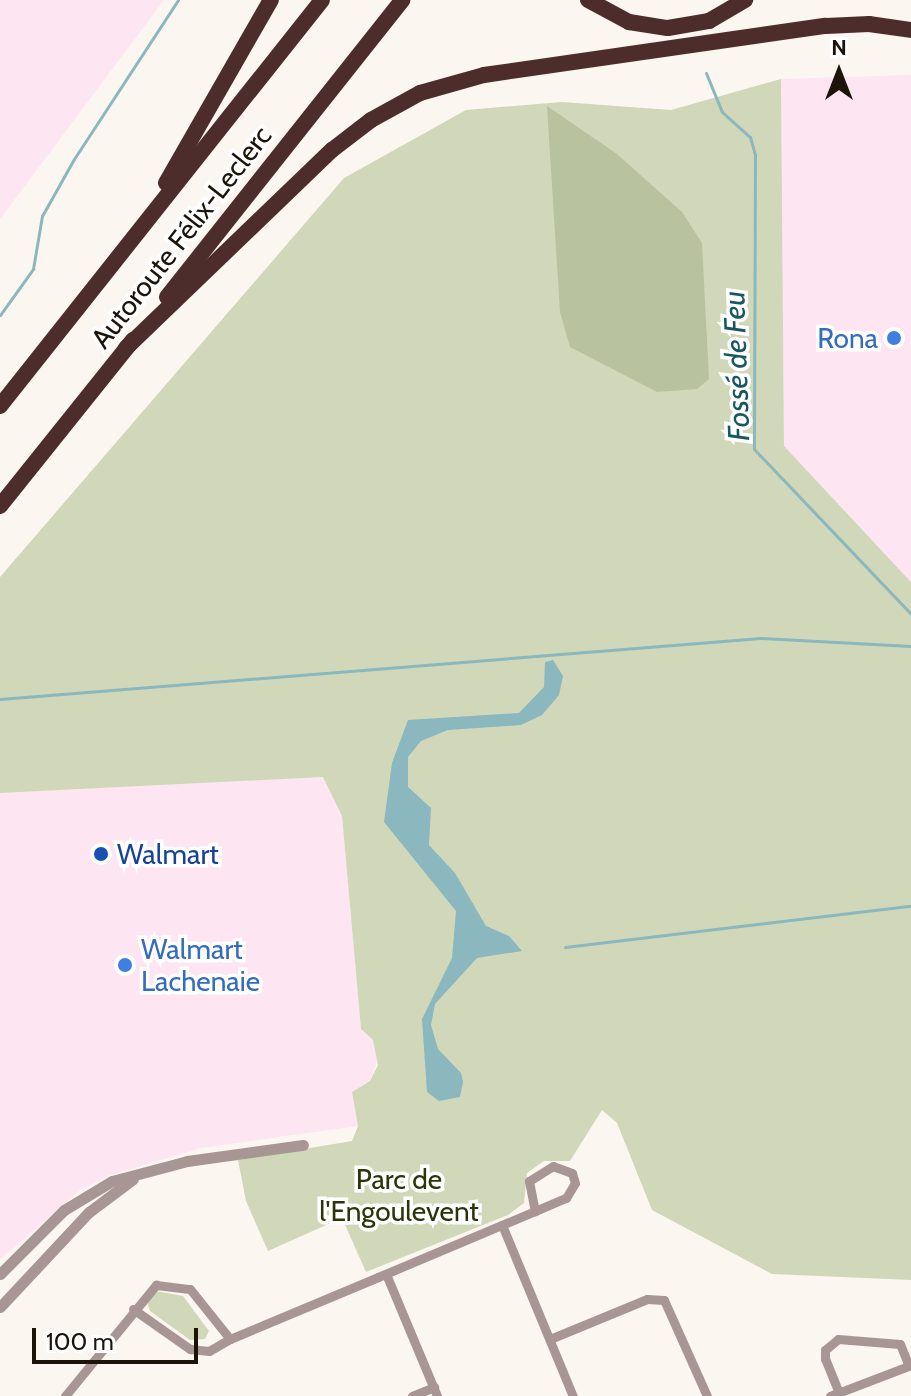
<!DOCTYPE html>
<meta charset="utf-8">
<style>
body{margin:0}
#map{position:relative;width:911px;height:1396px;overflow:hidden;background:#fcf6f0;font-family:Cabin,sans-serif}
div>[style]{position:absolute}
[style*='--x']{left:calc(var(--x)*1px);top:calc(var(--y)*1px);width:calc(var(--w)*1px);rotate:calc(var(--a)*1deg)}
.commercial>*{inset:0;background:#fde5f1}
.green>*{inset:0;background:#d0d8b9}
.forest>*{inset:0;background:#b9c29f}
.water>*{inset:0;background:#8bb7bf}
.stream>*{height:3px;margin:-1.5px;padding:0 1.5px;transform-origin:1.5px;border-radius:1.5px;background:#8bb7bf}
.minor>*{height:9px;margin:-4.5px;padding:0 4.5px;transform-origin:4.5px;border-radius:4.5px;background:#a89695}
.tertiary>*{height:11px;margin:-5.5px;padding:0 5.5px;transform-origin:5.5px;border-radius:5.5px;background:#a89695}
.motorway>*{height:16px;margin:-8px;padding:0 8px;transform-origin:8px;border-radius:8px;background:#4d2d2c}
.dots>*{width:22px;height:22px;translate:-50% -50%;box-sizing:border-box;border:4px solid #fff;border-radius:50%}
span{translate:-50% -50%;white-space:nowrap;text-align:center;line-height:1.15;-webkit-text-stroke:7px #fff;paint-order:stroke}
.street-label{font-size:28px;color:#1c1309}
.shop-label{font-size:28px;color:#366cbe}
.right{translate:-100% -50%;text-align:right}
.left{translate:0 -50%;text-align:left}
.transit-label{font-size:28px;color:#164399}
.park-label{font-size:28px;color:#2c3409}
.water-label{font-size:30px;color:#195760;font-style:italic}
.north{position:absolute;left:799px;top:32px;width:80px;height:80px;-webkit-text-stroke:6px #fff;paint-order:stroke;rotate:0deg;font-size:22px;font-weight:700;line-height:32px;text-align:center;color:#1c1309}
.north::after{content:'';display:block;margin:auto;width:28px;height:36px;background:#1c1309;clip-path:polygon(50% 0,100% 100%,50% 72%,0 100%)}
.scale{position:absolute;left:32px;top:1328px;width:166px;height:36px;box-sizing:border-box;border:4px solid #1c1309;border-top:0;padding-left:10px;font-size:24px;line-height:28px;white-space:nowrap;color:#1c1309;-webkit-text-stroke:6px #fff;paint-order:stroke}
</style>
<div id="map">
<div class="commercial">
<i style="clip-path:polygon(0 0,164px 0,0 219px)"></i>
<i style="clip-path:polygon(911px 75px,911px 582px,784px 446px,781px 79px)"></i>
<i style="clip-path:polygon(324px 777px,342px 816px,361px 1029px,373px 1040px,379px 1057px,370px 1081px,352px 1092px,358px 1126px,201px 1148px,108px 1176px,79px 1191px,0 1260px,0 793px)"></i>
</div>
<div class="green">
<i style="clip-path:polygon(781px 79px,784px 446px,911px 582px,911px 1280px,772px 1274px,652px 1210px,617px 1123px,602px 1110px,570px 1161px,544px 1161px,527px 1173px,524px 1203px,508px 1215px,366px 1272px,342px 1218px,268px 1251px,246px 1201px,238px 1160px,352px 1141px,358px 1126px,352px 1092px,370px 1081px,378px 1065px,373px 1040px,361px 1029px,342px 816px,323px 777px,0 793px,0 577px,344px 178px,466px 110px,562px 102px,671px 110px)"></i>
<i style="clip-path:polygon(156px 1291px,183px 1296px,209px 1331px,205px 1339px,190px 1340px,150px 1311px,146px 1299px)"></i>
</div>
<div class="forest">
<i style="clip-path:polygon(547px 106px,617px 154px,682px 212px,702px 243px,709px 379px,697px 389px,657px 392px,570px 347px,560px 312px)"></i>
</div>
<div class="water">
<i style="clip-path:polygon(553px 660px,563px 676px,559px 695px,542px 715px,521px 725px,448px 730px,421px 741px,408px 757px,408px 787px,431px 808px,429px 845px,455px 873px,486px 926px,509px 936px,522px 951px,477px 958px,435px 1004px,431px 1025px,438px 1049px,461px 1073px,463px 1082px,460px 1097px,439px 1101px,427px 1092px,422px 1019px,452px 958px,456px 911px,384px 822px,392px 763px,408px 720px,519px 713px,544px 687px,545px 662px)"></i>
</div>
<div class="stream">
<i style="--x:706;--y:73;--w:42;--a:67.7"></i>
<i style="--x:722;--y:112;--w:38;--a:42"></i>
<i style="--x:750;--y:137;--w:18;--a:74"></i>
<i style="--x:755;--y:154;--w:295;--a:90.2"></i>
<i style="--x:754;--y:449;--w:228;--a:46.4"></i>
<i style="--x:0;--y:315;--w:57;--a:-54.3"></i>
<i style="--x:33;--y:269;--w:54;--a:-80.4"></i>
<i style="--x:42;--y:216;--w:65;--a:-60.7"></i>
<i style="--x:74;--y:159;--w:190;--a:-56.8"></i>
<i style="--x:0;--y:699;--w:763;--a:-4.58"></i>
<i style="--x:761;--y:638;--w:150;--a:3.1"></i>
<i style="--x:565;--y:947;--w:348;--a:-6.8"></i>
</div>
<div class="minor">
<i style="--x:502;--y:1225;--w:185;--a:67.5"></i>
<i style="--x:386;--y:1274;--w:132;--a:67.3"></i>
<i style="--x:133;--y:1309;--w:70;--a:35.1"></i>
<i style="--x:190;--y:1349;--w:19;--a:6"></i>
<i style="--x:209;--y:1351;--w:24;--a:-30"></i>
<i style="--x:230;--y:1339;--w:160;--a:-22.7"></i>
<i style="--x:378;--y:1277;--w:170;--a:-22.8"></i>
<i style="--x:535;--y:1211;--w:34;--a:-23"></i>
<i style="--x:566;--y:1198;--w:17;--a:-59"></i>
<i style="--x:575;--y:1183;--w:10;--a:-107"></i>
<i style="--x:572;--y:1173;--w:20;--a:-160"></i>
<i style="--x:553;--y:1166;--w:28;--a:148"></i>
<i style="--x:529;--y:1181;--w:31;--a:79"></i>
<i style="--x:550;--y:1339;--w:105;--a:-22.4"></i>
<i style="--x:647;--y:1299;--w:17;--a:3"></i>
<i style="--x:664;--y:1300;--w:105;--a:65.9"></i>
<i style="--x:839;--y:1393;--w:37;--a:-112"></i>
<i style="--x:825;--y:1359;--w:9;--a:-90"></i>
<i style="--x:825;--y:1350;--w:17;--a:-40"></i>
<i style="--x:838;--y:1339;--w:62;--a:4.6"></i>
<i style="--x:900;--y:1344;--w:22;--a:68"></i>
<i style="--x:65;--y:1396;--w:144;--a:-50.7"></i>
<i style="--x:156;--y:1285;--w:34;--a:7"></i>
<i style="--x:190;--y:1289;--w:64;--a:51.3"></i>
<i style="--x:412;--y:1396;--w:24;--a:-22"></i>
<i style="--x:830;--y:1396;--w:87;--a:-20.9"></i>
</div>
<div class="tertiary">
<i style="--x:0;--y:1274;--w:91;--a:-45"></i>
<i style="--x:64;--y:1210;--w:56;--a:-31.1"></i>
<i style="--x:112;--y:1181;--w:78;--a:-14.9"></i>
<i style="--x:187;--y:1161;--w:117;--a:-7.9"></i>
<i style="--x:0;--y:1307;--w:130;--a:-46.9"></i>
<i style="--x:89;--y:1212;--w:55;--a:-36.9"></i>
</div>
<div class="motorway">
<i style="--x:588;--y:0;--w:47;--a:28.2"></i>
<i style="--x:629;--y:22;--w:39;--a:9"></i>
<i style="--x:668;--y:28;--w:42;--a:-9.7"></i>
<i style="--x:709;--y:21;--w:42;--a:-30.3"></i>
<i style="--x:166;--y:183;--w:211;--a:-60.2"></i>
<i style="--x:167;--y:297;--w:379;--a:-51.6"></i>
<i style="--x:126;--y:348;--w:286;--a:-43.9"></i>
<i style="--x:332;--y:150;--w:49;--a:-37.6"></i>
<i style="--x:371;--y:120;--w:56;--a:-28.9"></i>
<i style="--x:420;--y:93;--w:66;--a:-15.7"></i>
<i style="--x:484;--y:75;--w:345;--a:-8.2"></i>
<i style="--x:826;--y:26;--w:43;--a:-2.7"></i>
<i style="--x:869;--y:24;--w:42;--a:8.1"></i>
<i style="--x:0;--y:406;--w:518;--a:-51.58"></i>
<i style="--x:0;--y:506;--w:213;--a:-51.3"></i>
</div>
<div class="dots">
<i style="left:894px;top:338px;background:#3f7fe0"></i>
<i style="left:101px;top:854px;background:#1a4fb4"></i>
<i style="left:125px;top:965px;background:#3f7fe0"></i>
</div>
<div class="street-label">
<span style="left:181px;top:237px;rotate:-52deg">Autoroute Félix-Leclerc</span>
</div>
<div class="shop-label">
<span class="right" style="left:878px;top:338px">Rona</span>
<span class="left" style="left:141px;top:965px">Walmart<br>Lachenaie</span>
</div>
<div class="transit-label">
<span class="left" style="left:117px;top:854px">Walmart</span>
</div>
<div class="park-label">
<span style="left:399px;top:1195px">Parc de<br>l'Engoulevent</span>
</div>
<div class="water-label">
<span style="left:737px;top:366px;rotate:-92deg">Fossé de Feu</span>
</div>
<div class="north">N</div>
<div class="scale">100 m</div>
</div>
